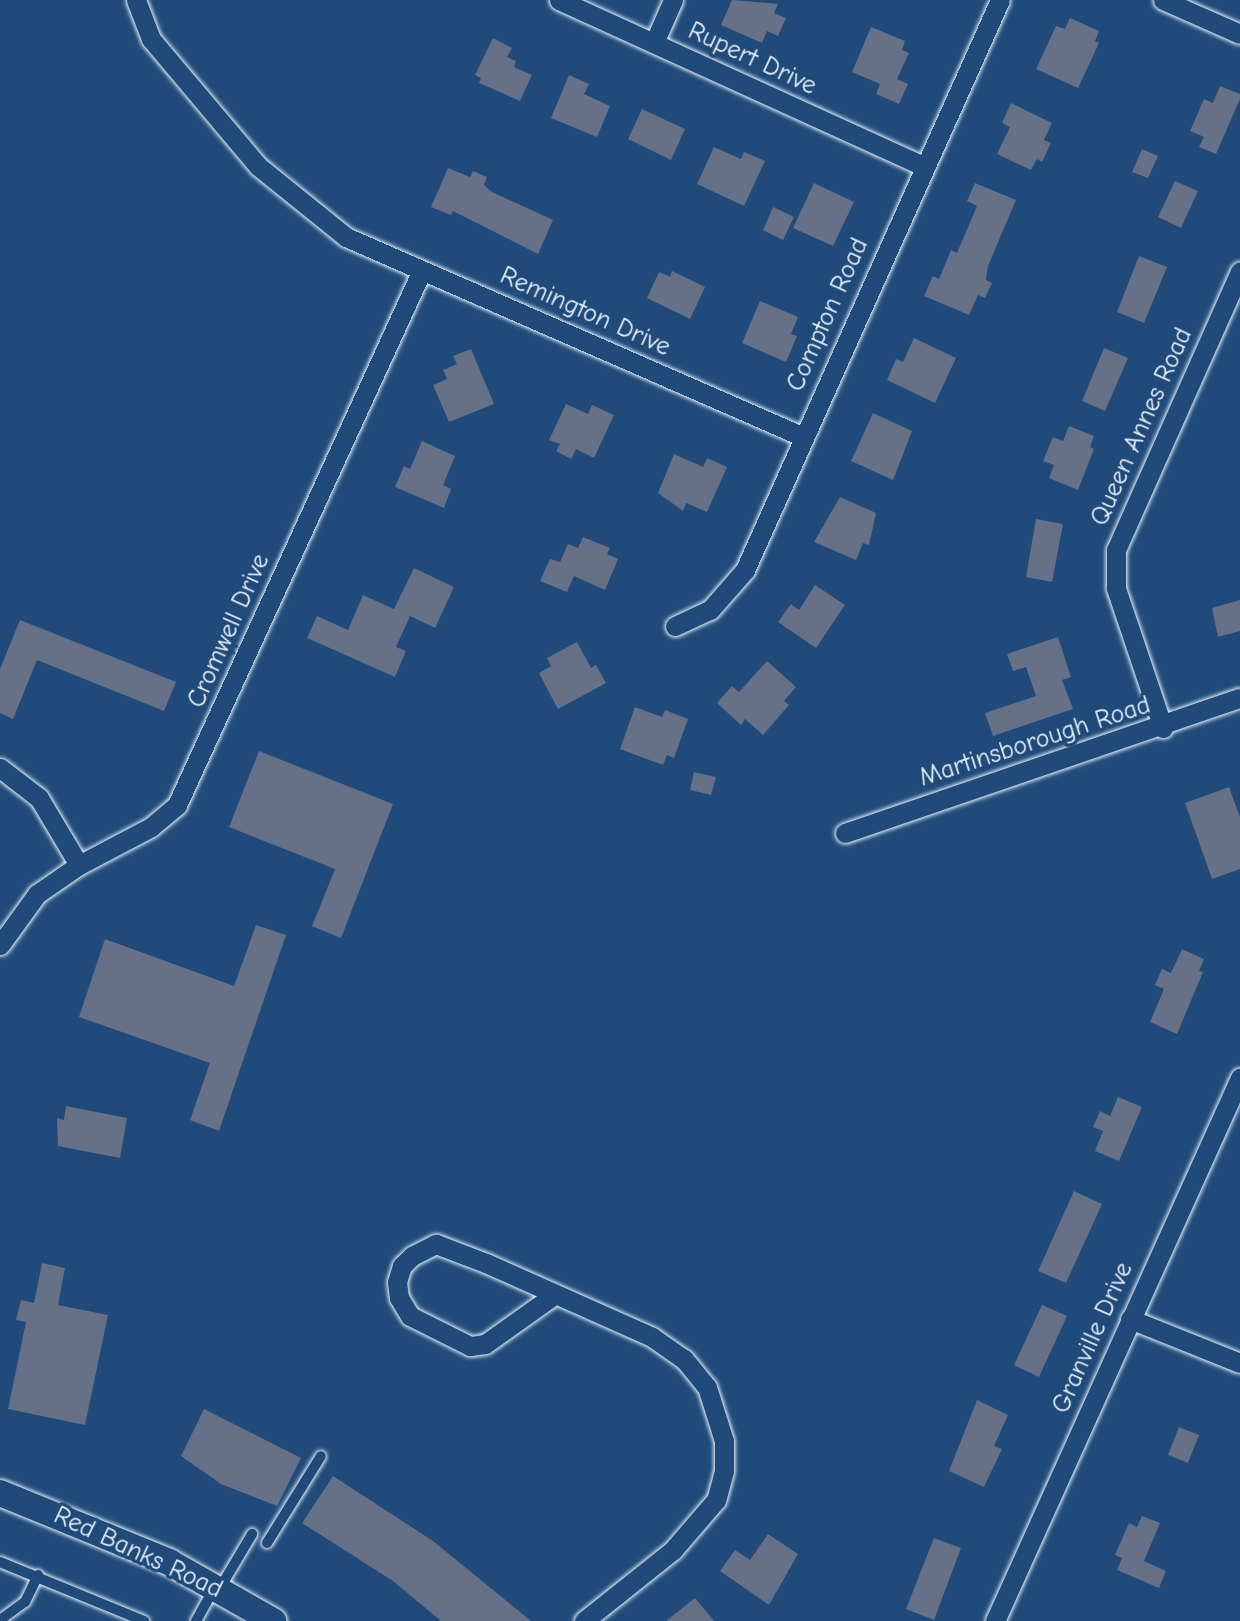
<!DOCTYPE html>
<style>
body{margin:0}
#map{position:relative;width:1240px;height:1621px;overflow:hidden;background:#1f4a7a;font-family:"Comic Neue",sans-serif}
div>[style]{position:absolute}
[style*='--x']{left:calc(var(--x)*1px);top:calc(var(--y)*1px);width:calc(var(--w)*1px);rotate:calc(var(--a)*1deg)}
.building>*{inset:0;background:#667086}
.roads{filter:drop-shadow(0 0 2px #e8f1f8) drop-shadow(0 0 2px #e8f1f8)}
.lane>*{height:10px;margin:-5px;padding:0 5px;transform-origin:5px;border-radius:5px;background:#1f4a7a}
.street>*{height:19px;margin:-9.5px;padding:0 9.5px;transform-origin:9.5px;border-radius:9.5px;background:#1f4a7a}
.secondary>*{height:26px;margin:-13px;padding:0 13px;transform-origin:13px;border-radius:13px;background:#1f4a7a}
span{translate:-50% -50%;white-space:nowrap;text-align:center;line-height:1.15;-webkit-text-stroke:7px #1f4a7a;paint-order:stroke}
.street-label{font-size:26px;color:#e8f1f8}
</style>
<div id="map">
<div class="building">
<i style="clip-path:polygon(732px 0,778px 4px,774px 13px,786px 18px,778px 36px,767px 31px,762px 43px,721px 25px)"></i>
<i style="clip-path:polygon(1070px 18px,1099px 31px,1095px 41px,1099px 43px,1078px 88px,1036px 69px,1056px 26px,1065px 29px)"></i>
<i style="clip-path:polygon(871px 27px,905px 41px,902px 50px,909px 53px,897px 79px,908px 84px,899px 104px,876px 94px,880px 84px,852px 72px)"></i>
<i style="clip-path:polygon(493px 38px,512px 48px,507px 57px,516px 61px,514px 67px,532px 75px,520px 101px,479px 83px,481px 78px,475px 75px)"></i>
<i style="clip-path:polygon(569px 75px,589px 84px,584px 94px,610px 106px,597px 137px,551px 118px)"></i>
<i style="clip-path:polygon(1220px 86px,1240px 94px,1240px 99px,1216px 154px,1199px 147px,1204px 137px,1190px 131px,1204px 99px,1213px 103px)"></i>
<i style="clip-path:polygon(1011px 103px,1052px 123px,1044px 140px,1051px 143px,1042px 162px,1037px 159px,1031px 170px,997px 154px,1010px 127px,1002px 123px)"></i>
<i style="clip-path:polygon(642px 109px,685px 129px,671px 160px,628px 139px)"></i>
<i style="clip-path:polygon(714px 147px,741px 159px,744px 152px,765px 161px,744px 206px,697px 184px)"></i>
<i style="clip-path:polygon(1142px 149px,1158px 156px,1148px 178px,1132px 172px)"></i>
<i style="clip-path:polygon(448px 168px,470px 177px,473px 171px,487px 177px,484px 185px,492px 192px,553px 220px,538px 254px,453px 211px,451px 215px,431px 207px)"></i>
<i style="clip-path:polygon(1175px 181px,1198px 191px,1181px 228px,1158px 217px)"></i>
<i style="clip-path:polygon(814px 183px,854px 202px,833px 246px,793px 228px)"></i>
<i style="clip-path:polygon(975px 183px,1016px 200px,988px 266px,986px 280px,992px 283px,985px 298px,978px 295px,969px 315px,924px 296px,933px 276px,939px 279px,951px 250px,957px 253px,977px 206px,967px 201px)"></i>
<i style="clip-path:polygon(773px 207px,794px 217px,783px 240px,763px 230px)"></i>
<i style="clip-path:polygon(1139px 256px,1167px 267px,1144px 323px,1117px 312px)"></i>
<i style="clip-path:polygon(672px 271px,705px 287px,690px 319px,647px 298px,659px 272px,670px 277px)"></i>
<i style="clip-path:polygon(760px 301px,798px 317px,791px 334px,797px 336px,786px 362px,742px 343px)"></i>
<i style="clip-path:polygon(914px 338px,956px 358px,935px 403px,887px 380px,896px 359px,903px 362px)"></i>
<i style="clip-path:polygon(1104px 348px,1128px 358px,1105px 411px,1082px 401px)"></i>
<i style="clip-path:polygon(471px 349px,494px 404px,449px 422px,433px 385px,447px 379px,443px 370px,457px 364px,453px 356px)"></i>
<i style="clip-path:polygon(566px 404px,588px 414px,592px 405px,614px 415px,594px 458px,576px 449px,571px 459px,556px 451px,560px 444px,549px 440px)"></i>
<i style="clip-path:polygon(873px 413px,912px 431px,893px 480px,851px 461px)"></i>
<i style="clip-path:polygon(1069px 426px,1094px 436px,1090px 447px,1094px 449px,1078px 490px,1049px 478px,1054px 465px,1043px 461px,1053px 437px,1063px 441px)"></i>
<i style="clip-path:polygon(422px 441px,455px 456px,443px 485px,451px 489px,444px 508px,395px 487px,404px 466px,410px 469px)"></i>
<i style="clip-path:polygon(674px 454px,703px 467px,707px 458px,727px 467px,707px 512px,686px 503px,683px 511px,658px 493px)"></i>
<i style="clip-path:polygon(840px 497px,876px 513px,869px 545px,863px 543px,856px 560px,814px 542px)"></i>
<i style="clip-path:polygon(1036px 519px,1063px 524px,1052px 582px,1026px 577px)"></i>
<i style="clip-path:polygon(583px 537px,610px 548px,607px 554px,618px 559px,605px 590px,574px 576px,567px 592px,540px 581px,550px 559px,560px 562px,568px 544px,578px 548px)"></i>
<i style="clip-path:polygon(414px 568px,454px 587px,435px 628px,410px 616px,396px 647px,406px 651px,395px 677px,307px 638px,317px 616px,348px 630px,363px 595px,394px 609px)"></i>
<i style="clip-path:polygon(815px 585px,845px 605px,816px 648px,778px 622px,791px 604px,799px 610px)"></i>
<i style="clip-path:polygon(1240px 600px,1240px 631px,1218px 637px,1212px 608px)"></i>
<i style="clip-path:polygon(20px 620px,176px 682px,164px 711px,37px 660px,13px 719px,0 713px,0 669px)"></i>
<i style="clip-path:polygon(1058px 637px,1071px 677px,1062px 680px,1073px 709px,993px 736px,985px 713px,1036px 696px,1026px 667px,1013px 671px,1007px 654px)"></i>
<i style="clip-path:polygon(577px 642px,591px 668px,596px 665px,606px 683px,558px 709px,539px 673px,551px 666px,547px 658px)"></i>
<i style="clip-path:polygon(767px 661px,796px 687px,784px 701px,789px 705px,763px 735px,745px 719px,741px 725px,717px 703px,732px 686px,739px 692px)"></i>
<i style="clip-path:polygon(635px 707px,662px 717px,665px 710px,688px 719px,674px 758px,667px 755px,663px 765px,620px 749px)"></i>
<i style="clip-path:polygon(259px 751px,393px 804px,341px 938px,312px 926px,335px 869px,229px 827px)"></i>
<i style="clip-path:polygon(694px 772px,716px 777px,711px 795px,690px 790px)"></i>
<i style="clip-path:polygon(1229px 787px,1240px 817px,1240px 869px,1212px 879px,1185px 803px)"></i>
<i style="clip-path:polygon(256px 925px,286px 935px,219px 1131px,190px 1120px,210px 1063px,79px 1017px,105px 939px,234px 986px)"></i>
<i style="clip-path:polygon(1182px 949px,1204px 959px,1199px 971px,1203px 972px,1177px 1034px,1150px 1022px,1164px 989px,1155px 985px,1162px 969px,1171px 973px)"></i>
<i style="clip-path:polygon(1118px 1097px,1142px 1107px,1119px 1161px,1095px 1151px,1103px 1131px,1093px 1127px,1100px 1111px,1110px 1116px)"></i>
<i style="clip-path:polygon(66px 1106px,127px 1118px,120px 1158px,58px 1146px,57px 1118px,64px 1120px)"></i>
<i style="clip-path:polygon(1074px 1191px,1102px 1204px,1066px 1283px,1038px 1271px)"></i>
<i style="clip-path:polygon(42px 1263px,65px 1268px,58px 1305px,108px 1315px,85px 1425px,8px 1409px,26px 1322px,16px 1320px,21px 1300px,34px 1303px)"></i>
<i style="clip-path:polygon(1042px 1305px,1067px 1316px,1039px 1377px,1014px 1365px)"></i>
<i style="clip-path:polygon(977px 1400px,1008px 1415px,994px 1446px,1002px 1449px,984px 1487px,949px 1471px)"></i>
<i style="clip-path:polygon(204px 1409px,301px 1458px,277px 1506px,221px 1484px,181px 1456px)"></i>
<i style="clip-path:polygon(1179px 1427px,1199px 1435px,1188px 1463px,1168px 1455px)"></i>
<i style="clip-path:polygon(333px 1476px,433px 1541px,531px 1621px,441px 1621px,393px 1581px,302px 1523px)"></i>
<i style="clip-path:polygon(1142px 1516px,1160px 1523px,1144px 1561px,1166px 1571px,1159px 1588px,1117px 1570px,1122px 1558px,1115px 1555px,1129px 1523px,1137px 1527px)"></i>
<i style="clip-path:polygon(768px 1534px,798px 1554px,769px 1605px,720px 1571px,735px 1550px,750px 1560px)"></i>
<i style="clip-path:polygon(934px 1538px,961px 1548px,934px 1620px,906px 1609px)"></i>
<i style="clip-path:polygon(695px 1598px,714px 1621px,666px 1621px)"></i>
</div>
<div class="roads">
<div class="lane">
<i style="--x:267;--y:1543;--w:102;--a:-58.2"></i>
<i style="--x:0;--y:1562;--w:156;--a:22.3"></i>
<i style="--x:220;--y:1588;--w:63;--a:-59.3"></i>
<i style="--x:0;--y:1620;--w:31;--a:-36"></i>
<i style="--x:25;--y:1602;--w:30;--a:-64"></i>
<i style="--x:196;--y:1621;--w:38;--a:-61"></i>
</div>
<div class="street">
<i style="--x:136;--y:0;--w:42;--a:69"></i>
<i style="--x:151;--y:39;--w:166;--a:49.9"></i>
<i style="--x:258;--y:166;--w:113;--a:38.9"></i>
<i style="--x:346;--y:237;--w:499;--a:23.6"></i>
<i style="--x:559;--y:0;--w:400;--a:24.5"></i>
<i style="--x:1163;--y:0;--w:84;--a:23.8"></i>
<i style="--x:654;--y:43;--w:47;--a:-66.2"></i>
<i style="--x:675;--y:626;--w:38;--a:-25"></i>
<i style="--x:710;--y:610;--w:53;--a:-48.8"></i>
<i style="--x:745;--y:570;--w:624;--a:-65.9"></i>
<i style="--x:1163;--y:728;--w:148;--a:-108.6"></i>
<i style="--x:1116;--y:588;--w:38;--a:-90"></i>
<i style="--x:1116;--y:550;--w:305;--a:-66"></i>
<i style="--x:0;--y:768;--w:49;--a:37.6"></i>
<i style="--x:39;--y:798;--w:78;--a:59.2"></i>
<i style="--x:845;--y:833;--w:417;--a:-18.9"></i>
<i style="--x:0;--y:945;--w:63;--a:-54"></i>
<i style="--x:37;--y:894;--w:51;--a:-34.6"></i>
<i style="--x:79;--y:865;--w:81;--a:-27.8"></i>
<i style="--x:151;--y:827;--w:34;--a:-40"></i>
<i style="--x:177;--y:805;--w:588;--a:-65.39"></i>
<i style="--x:554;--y:1295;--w:85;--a:144.6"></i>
<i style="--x:485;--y:1344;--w:15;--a:172"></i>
<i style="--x:470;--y:1346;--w:67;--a:-153.4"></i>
<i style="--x:410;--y:1316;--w:21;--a:-121"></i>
<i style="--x:399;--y:1298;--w:16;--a:-97"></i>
<i style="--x:397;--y:1282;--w:17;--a:-73"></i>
<i style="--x:402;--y:1266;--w:14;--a:-45"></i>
<i style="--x:412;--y:1256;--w:27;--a:-27"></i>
<i style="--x:436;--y:1244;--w:53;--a:20.8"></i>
<i style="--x:486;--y:1263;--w:182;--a:24"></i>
<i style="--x:652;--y:1337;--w:39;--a:35"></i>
<i style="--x:684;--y:1359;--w:36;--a:51"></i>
<i style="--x:707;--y:1387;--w:57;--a:72.5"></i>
<i style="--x:724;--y:1441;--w:30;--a:90"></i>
<i style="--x:724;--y:1471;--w:30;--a:105"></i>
<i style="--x:716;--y:1500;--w:66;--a:130.7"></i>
<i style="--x:673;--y:1550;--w:114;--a:141.4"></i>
<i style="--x:1130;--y:1319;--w:118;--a:21.8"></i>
<i style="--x:995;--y:1621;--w:596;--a:-65.72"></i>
</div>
<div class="secondary">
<i style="--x:0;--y:1493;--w:183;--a:22.2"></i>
<i style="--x:169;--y:1562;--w:120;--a:29.6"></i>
</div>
</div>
<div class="street-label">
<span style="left:752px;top:59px;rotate:25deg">Rupert Drive</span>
<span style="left:585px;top:312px;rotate:24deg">Remington Drive</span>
<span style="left:828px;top:315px;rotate:-66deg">Compton Road</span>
<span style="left:1142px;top:427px;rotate:-66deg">Queen Annes Road</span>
<span style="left:229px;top:631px;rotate:-66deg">Cromwell Drive</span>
<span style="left:1035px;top:742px;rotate:-18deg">Martinsborough Road</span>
<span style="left:1093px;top:1338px;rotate:-66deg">Granville Drive</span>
<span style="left:138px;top:1553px;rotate:25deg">Red Banks Road</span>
</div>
</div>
